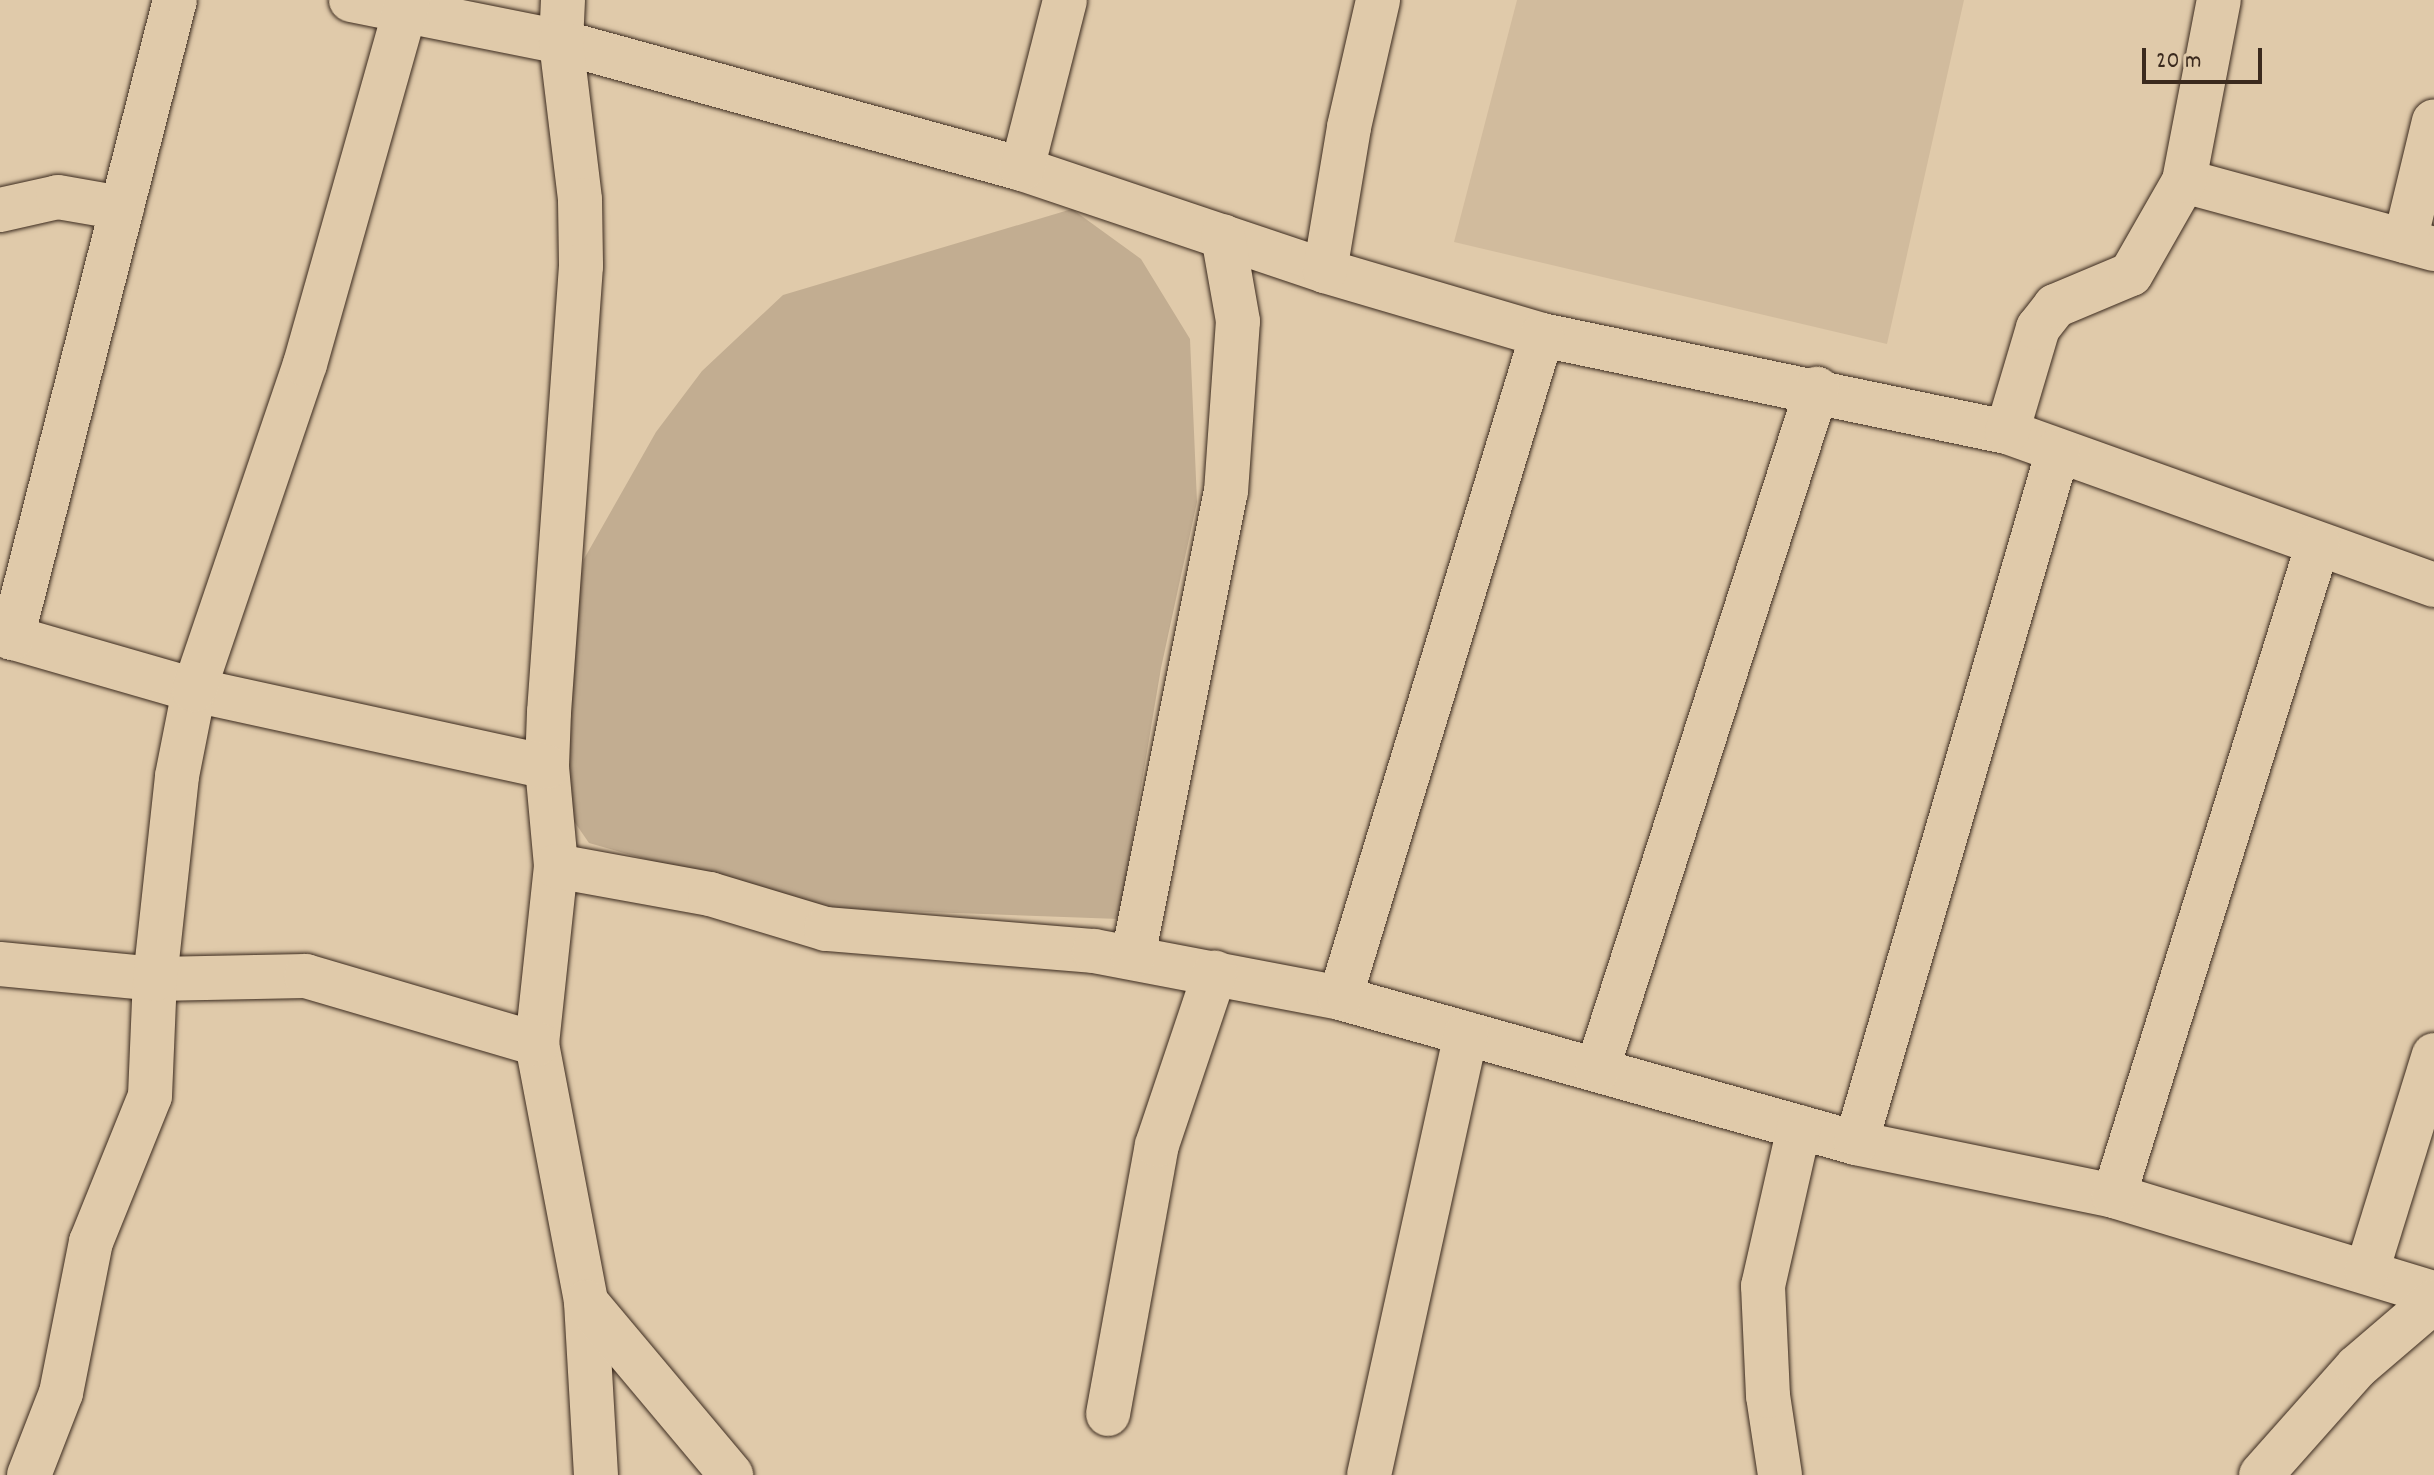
<!DOCTYPE html>
<style>
body{margin:0}
#map{position:relative;width:2434px;height:1475px;overflow:hidden;background:#e0caaa;font-family:Dekko,sans-serif}
div>[style]{position:absolute}
[style*='--x']{left:calc(var(--x)*1px);top:calc(var(--y)*1px);width:calc(var(--w)*1px);rotate:calc(var(--a)*1deg)}
.built>*{inset:0;background:#d1bb9d}
.green>*{inset:0;background:#c2ad91}
.roads{filter:drop-shadow(0 0 2px #3b2a1e) drop-shadow(0 0 2px #3b2a1e)}
.minor>*{height:44px;margin:-22px;padding:0 22px;transform-origin:22px;border-radius:22px;background:#e0caaa}
span{translate:-50% -50%;white-space:nowrap;text-align:center;line-height:1.15;-webkit-text-stroke:6px #e0caaa;paint-order:stroke}
.scale{position:absolute;left:2142px;top:48px;width:120px;height:36px;box-sizing:border-box;border:4px solid #3b2a1e;border-top:0;padding-left:10px;font-size:24px;line-height:28px;white-space:nowrap;color:#3b2a1e;-webkit-text-stroke:6px #e0caaa;paint-order:stroke}
</style>
<div id="map">
<div class="built">
<i style="clip-path:polygon(1517px 0,1964px 0,1887px 344px,1454px 242px)"></i>
</div>
<div class="green">
<i style="clip-path:polygon(1072px 209px,1141px 259px,1190px 339px,1197px 502px,1161px 668px,1119px 919px,816px 908px,589px 843px,560px 801px,567px 644px,584px 559px,656px 432px,702px 371px,783px 295px)"></i>
</div>
<div class="roads">
<div class="minor">
<i style="--x:351;--y:0;--w:214;--a:11.3"></i>
<i style="--x:561;--y:42;--w:478;--a:15.4"></i>
<i style="--x:1022;--y:169;--w:320;--a:18.6"></i>
<i style="--x:1325;--y:271;--w:226;--a:16.4"></i>
<i style="--x:1542;--y:335;--w:475;--a:11.8"></i>
<i style="--x:2007;--y:432;--w:454;--a:19.7"></i>
<i style="--x:563;--y:0;--w:42;--a:92.7"></i>
<i style="--x:561;--y:42;--w:159;--a:83.1"></i>
<i style="--x:580;--y:200;--w:66;--a:89.1"></i>
<i style="--x:581;--y:266;--w:447;--a:94.1"></i>
<i style="--x:549;--y:712;--w:55;--a:92.1"></i>
<i style="--x:547;--y:767;--w:99;--a:84.8"></i>
<i style="--x:556;--y:866;--w:179;--a:96.1"></i>
<i style="--x:537;--y:1044;--w:263;--a:79.2"></i>
<i style="--x:586;--y:1302;--w:173;--a:86.7"></i>
<i style="--x:1022;--y:169;--w:174;--a:-75.7"></i>
<i style="--x:2184;--y:181;--w:259;--a:15.2"></i>
<i style="--x:0;--y:210;--w:59;--a:-12.6"></i>
<i style="--x:58;--y:197;--w:65;--a:9.8"></i>
<i style="--x:2405;--y:241;--w:123;--a:-76.4"></i>
<i style="--x:1325;--y:271;--w:146;--a:-80.5"></i>
<i style="--x:1349;--y:127;--w:130;--a:-77.1"></i>
<i style="--x:2007;--y:432;--w:109;--a:-73.4"></i>
<i style="--x:2038;--y:328;--w:28;--a:-52"></i>
<i style="--x:2055;--y:306;--w:82;--a:-22.8"></i>
<i style="--x:2131;--y:274;--w:107;--a:-60.3"></i>
<i style="--x:2184;--y:181;--w:184;--a:-79.1"></i>
<i style="--x:0;--y:634;--w:202;--a:16.1"></i>
<i style="--x:194;--y:690;--w:361;--a:12.3"></i>
<i style="--x:12;--y:638;--w:658;--a:-75.67"></i>
<i style="--x:556;--y:866;--w:157;--a:10.3"></i>
<i style="--x:710;--y:894;--w:121;--a:16.8"></i>
<i style="--x:826;--y:929;--w:269;--a:4.7"></i>
<i style="--x:1094;--y:951;--w:250;--a:10.8"></i>
<i style="--x:1340;--y:998;--w:536;--a:15.7"></i>
<i style="--x:1856;--y:1143;--w:263;--a:11.6"></i>
<i style="--x:2114;--y:1196;--w:334;--a:16.9"></i>
<i style="--x:1133;--y:956;--w:473;--a:-78.7"></i>
<i style="--x:1226;--y:492;--w:171;--a:-86"></i>
<i style="--x:1238;--y:321;--w:86;--a:-100"></i>
<i style="--x:0;--y:964;--w:156;--a:5.5"></i>
<i style="--x:155;--y:979;--w:151;--a:-1.1"></i>
<i style="--x:306;--y:976;--w:241;--a:16.4"></i>
<i style="--x:1340;--y:998;--w:693;--a:-73.06"></i>
<i style="--x:1597;--y:1070;--w:716;--a:-72.1"></i>
<i style="--x:1856;--y:1143;--w:721;--a:-73.73"></i>
<i style="--x:2114;--y:1196;--w:683;--a:-72.63"></i>
<i style="--x:2367;--y:1271;--w:226;--a:-72.8"></i>
<i style="--x:586;--y:1302;--w:226;--a:50"></i>
<i style="--x:1108;--y:1414;--w:273;--a:-79.7"></i>
<i style="--x:1157;--y:1145;--w:182;--a:-71.4"></i>
<i style="--x:29;--y:1475;--w:88;--a:-68.7"></i>
<i style="--x:61;--y:1393;--w:154;--a:-78.8"></i>
<i style="--x:91;--y:1242;--w:157;--a:-68"></i>
<i style="--x:150;--y:1096;--w:117;--a:-87.6"></i>
<i style="--x:155;--y:979;--w:204;--a:-83.8"></i>
<i style="--x:177;--y:776;--w:88;--a:-78.8"></i>
<i style="--x:194;--y:690;--w:344;--a:-71.2"></i>
<i style="--x:305;--y:364;--w:378;--a:-74.2"></i>
<i style="--x:1369;--y:1475;--w:452;--a:-77.6"></i>
<i style="--x:1780;--y:1475;--w:80;--a:-98.6"></i>
<i style="--x:1768;--y:1396;--w:110;--a:-92.6"></i>
<i style="--x:1763;--y:1286;--w:163;--a:-77.2"></i>
<i style="--x:2261;--y:1475;--w:144;--a:-48.4"></i>
<i style="--x:2357;--y:1367;--w:101;--a:-40.6"></i>
</div>
</div>
<div class="scale">20 m</div>
</div>
